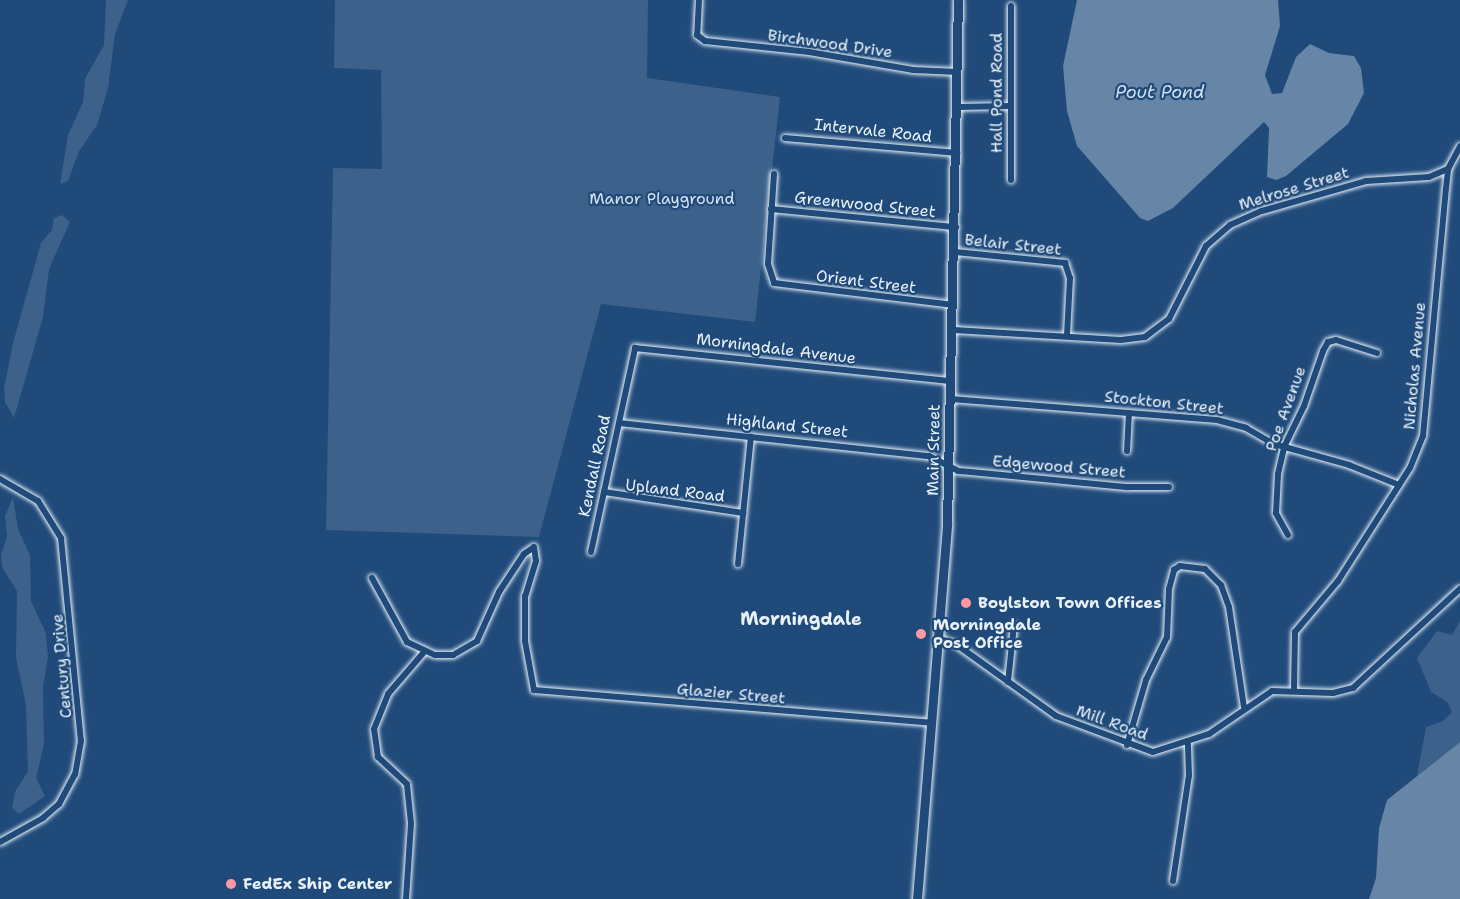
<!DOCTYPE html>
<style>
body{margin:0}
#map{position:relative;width:1460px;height:899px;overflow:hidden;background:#1f4a7a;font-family:"Shantell Sans",sans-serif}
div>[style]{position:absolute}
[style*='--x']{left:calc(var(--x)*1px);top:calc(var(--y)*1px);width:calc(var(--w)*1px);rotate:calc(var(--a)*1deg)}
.green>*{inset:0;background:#3c628c}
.water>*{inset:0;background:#6685a7}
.roads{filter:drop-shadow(0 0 2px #e8f1f8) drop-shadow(0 0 2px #e8f1f8)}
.street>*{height:6px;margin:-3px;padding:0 3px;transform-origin:3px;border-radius:3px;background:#1f4a7a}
.secondary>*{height:9px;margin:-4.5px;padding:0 4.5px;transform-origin:4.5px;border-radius:4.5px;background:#1f4a7a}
.dots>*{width:16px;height:16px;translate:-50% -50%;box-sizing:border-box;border:3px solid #1f4a7a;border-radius:50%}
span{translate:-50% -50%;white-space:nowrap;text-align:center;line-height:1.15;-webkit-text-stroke:4.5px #1f4a7a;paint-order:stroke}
.street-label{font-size:16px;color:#e8f1f8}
.park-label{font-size:16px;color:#d7e3ed}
.poi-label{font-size:16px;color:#e8f1f8;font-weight:700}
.left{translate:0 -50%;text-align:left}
.water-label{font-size:18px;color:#d4e1ec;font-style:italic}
.neighbourhood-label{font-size:18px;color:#e8f1f8;font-weight:700}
</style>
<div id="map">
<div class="green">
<i style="clip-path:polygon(106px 0,128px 0,115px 34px,108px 88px,97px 125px,79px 151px,68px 181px,60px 184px,68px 135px,83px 102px,85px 79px,104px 45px)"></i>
<i style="clip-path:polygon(335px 0,648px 0,647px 78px,780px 97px,755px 322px,601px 304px,539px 537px,326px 530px,333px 168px,382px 169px,381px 70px,334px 68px)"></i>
<i style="clip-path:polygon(62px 215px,70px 222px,49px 269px,43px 317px,14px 418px,5px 402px,4px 388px,13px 343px,41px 243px,52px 230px,54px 218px)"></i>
<i style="clip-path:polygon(13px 497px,18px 529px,30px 555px,31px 601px,46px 633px,48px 657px,43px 687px,44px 744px,36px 778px,45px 796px,19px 814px,12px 808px,15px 792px,28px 771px,26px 705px,16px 658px,17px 591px,2px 567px,1px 555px,7px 536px,5px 516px)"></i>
<i style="clip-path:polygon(1460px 621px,1460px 742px,1417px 776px,1426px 727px,1443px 721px,1452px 712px,1447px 702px,1431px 692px,1417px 658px,1437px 631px,1452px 635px)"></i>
</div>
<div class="water">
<i style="clip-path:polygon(1077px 0,1278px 0,1280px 26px,1265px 75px,1272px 94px,1282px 93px,1296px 57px,1310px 44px,1329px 53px,1354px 56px,1361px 68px,1364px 93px,1348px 124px,1286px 176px,1276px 180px,1267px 177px,1269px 128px,1264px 122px,1173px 208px,1148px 221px,1140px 218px,1077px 146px,1067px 111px,1063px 66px)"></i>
<i style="clip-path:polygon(1460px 742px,1460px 899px,1369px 899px,1376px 878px,1379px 828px,1387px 800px)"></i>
</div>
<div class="roads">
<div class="street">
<i style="--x:699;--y:0;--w:35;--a:93"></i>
<i style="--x:697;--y:35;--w:10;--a:37"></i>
<i style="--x:705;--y:41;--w:105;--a:6"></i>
<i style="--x:809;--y:52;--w:106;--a:9.8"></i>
<i style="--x:913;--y:70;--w:45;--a:2.5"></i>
<i style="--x:958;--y:107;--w:51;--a:-1.1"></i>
<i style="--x:785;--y:138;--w:173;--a:5"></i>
<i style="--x:774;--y:174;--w:90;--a:93.8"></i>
<i style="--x:768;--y:264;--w:20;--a:72"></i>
<i style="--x:774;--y:283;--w:181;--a:7"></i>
<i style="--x:1011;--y:180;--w:174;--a:-90"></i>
<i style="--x:771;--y:209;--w:186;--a:5.6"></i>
<i style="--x:955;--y:252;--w:111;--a:5.7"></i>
<i style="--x:1065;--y:263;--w:16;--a:72"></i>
<i style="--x:1070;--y:278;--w:58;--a:93"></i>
<i style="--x:954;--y:330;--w:167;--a:3.4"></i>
<i style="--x:1121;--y:340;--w:24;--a:-7"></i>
<i style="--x:1145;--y:337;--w:30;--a:-37"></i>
<i style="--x:1169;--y:319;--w:82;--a:-63.1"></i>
<i style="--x:1206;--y:246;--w:32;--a:-41"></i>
<i style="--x:1230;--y:225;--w:35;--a:-24"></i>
<i style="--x:1262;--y:211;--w:108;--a:-16.1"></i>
<i style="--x:1366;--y:181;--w:63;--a:-3.6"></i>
<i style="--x:1429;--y:177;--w:21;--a:-23"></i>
<i style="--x:951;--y:399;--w:267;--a:4.5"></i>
<i style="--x:1217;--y:420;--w:30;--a:15"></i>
<i style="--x:1246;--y:428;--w:32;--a:30"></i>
<i style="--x:1274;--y:444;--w:78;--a:15.6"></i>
<i style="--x:1349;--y:465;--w:54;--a:21.8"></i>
<i style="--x:619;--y:423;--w:312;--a:6.1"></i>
<i style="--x:929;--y:456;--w:33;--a:27"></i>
<i style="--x:958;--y:471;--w:13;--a:4"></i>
<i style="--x:971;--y:472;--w:158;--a:5.5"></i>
<i style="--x:1128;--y:487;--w:41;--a:0"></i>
<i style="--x:1127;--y:451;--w:38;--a:-87"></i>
<i style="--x:0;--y:479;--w:44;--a:30.1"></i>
<i style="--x:38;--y:501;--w:44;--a:58.1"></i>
<i style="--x:61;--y:538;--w:204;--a:84.4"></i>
<i style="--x:81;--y:741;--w:34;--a:100"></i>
<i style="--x:75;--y:774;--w:34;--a:118"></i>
<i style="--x:59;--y:804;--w:21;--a:139"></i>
<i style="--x:43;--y:818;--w:49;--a:150.8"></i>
<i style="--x:604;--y:492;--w:141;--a:8.6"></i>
<i style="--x:1288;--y:535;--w:25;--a:-119"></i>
<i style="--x:1276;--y:513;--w:39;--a:-87"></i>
<i style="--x:1278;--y:474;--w:28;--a:-77"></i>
<i style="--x:1284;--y:447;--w:46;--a:-64"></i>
<i style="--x:1304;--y:406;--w:58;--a:-70.9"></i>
<i style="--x:1323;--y:351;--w:10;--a:-61"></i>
<i style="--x:1328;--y:342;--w:8;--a:-14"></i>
<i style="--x:1336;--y:340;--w:43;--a:17.6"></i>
<i style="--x:591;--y:552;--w:209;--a:-77.8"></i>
<i style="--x:635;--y:348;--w:318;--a:6"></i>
<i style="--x:738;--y:564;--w:128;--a:-84.2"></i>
<i style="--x:372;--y:578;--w:73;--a:61.3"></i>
<i style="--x:407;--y:642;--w:31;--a:25"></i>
<i style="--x:435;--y:655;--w:18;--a:0"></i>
<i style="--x:453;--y:655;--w:28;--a:-30"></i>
<i style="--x:477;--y:641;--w:54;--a:-65.8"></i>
<i style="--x:499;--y:592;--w:45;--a:-56.7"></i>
<i style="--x:524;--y:554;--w:12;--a:-35"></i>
<i style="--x:534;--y:547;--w:14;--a:82"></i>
<i style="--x:536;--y:561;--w:37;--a:107"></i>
<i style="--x:525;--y:596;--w:45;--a:90"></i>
<i style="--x:525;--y:641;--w:50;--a:79.6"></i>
<i style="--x:534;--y:690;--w:399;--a:4.7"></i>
<i style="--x:938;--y:638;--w:20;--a:20"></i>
<i style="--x:957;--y:645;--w:122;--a:35.6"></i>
<i style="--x:1056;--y:716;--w:103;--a:20.4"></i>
<i style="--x:1153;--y:752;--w:59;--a:-17.8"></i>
<i style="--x:1209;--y:734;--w:76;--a:-34.3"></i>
<i style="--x:1272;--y:691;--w:61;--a:1.9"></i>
<i style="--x:1333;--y:693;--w:21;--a:-14"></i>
<i style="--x:1353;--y:688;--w:146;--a:-42.8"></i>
<i style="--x:1008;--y:682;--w:57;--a:-84"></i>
<i style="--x:1294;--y:689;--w:57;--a:-89"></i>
<i style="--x:1295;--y:632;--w:67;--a:-49.9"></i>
<i style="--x:1338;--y:581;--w:134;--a:-57.5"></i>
<i style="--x:1410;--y:468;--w:35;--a:-68"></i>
<i style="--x:1423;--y:436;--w:248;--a:-84.7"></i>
<i style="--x:1446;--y:189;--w:20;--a:-84"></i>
<i style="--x:1448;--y:169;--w:26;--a:-62"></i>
<i style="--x:1127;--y:745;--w:68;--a:-73.7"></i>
<i style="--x:1146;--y:680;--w:48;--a:-64"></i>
<i style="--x:1167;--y:637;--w:48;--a:-87.6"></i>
<i style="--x:1169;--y:589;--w:20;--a:-75"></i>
<i style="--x:1174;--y:570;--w:7;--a:-34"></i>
<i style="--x:1180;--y:566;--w:25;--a:7"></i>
<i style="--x:1205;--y:569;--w:23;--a:45"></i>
<i style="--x:1221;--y:585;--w:23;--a:70"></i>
<i style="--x:1229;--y:607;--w:101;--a:81.5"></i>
<i style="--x:1173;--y:881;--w:107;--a:-81.4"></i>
<i style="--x:1189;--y:775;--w:32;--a:-92"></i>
<i style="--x:406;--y:899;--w:76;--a:-86.2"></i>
<i style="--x:411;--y:823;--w:39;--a:-96"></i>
<i style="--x:407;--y:784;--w:40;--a:-137"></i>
<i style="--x:378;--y:757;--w:28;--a:-98"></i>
<i style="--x:374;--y:729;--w:38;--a:-68"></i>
<i style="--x:388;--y:694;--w:57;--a:-49.3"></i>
</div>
<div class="secondary">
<i style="--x:917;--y:899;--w:376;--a:-85.4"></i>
<i style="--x:947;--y:524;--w:524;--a:-88.8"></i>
</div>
</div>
<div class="dots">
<i style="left:966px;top:603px;background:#ff9aa2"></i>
<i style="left:921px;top:634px;background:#ff9aa2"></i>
<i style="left:231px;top:884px;background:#ff9aa2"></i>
</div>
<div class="street-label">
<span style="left:830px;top:44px;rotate:8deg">Birchwood Drive</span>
<span style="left:997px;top:93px;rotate:-90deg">Hall Pond Road</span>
<span style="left:873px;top:131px;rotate:6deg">Intervale Road</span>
<span style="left:1294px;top:189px;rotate:-17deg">Melrose Street</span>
<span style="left:865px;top:205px;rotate:6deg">Greenwood Street</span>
<span style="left:1013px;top:245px;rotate:6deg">Belair Street</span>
<span style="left:866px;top:282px;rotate:7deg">Orient Street</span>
<span style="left:776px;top:349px;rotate:7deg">Morningdale Avenue</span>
<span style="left:1415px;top:366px;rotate:-85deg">Nicholas Avenue</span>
<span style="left:1164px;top:403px;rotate:6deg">Stockton Street</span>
<span style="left:1286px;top:409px;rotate:-70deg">Poe Avenue</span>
<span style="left:787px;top:426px;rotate:6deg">Highland Street</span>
<span style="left:934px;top:450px;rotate:-89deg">Main Street</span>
<span style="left:595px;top:466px;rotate:-78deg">Kendall Road</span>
<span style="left:1059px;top:467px;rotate:5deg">Edgewood Street</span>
<span style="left:675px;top:491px;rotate:7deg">Upland Road</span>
<span style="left:62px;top:666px;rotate:-95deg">Century Drive</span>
<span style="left:731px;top:694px;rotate:5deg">Glazier Street</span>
<span style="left:1112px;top:723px;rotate:20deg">Mill Road</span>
</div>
<div class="park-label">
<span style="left:662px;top:199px">Manor Playground</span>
</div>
<div class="poi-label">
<span class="left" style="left:978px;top:603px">Boylston Town Offices</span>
<span class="left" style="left:933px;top:634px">Morningdale<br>Post Office</span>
<span class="left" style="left:243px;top:884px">FedEx Ship Center</span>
</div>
<div class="water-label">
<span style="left:1160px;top:92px">Pout Pond</span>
</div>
<div class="neighbourhood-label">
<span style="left:801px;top:619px">Morningdale</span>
</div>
</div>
